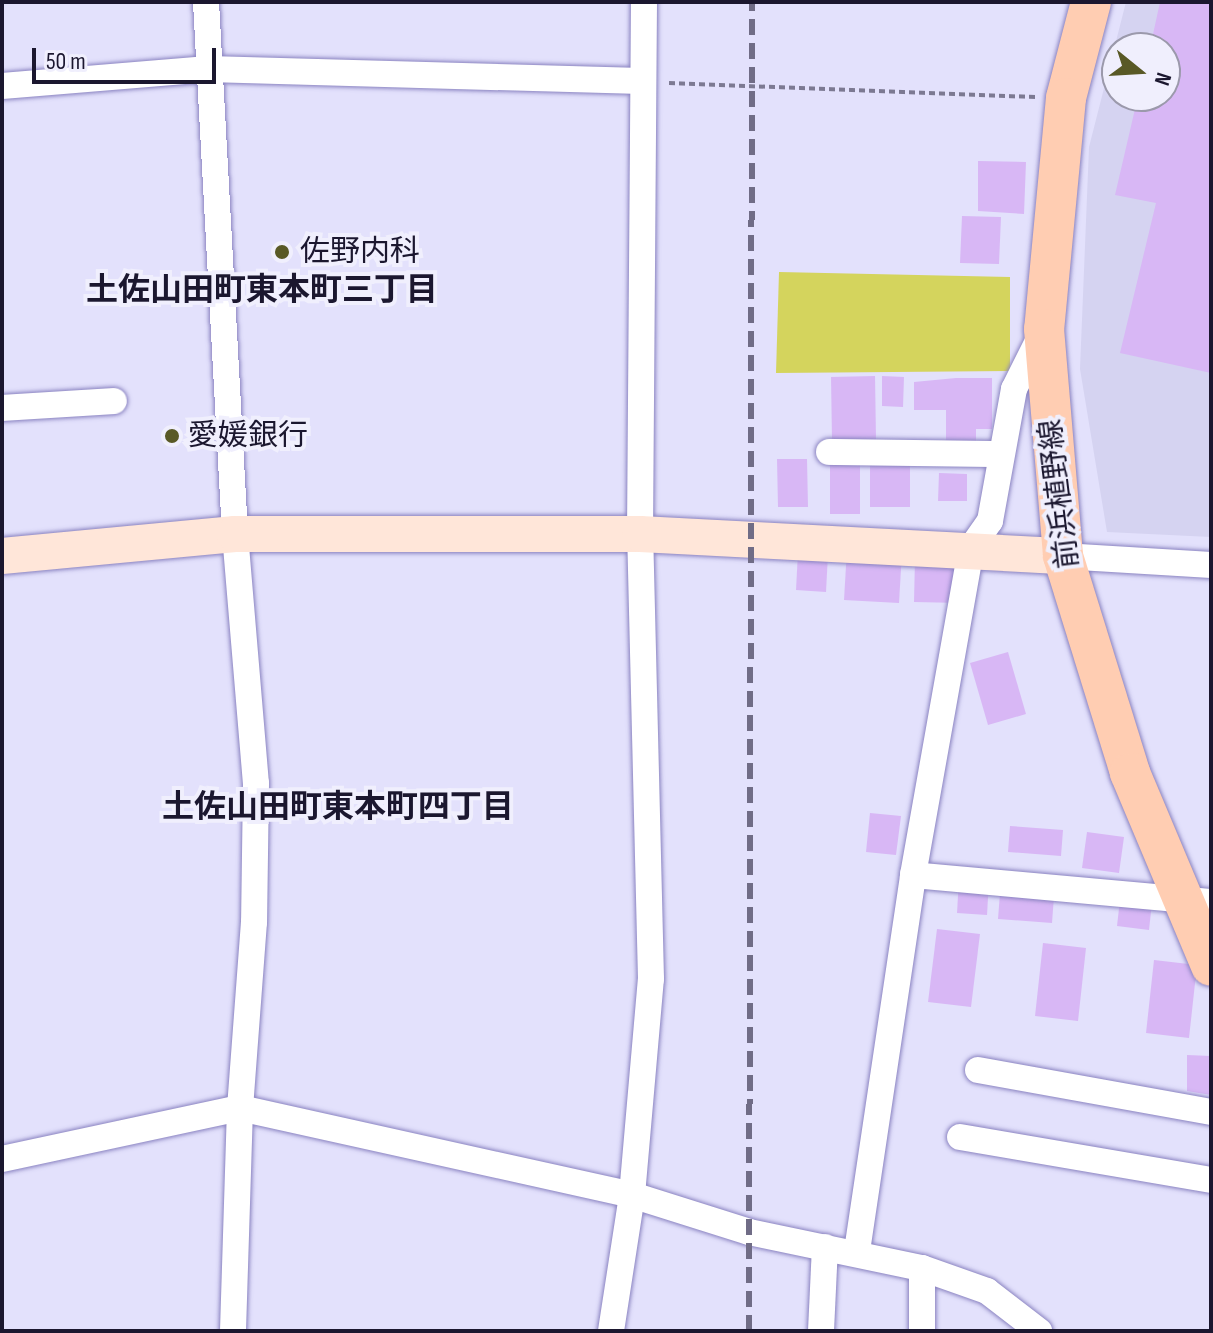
<!DOCTYPE html>
<meta charset="utf-8">
<style>
body{margin:0}
#map{position:relative;width:1213px;height:1333px;overflow:hidden;background:#e3e1fc;font-family:"Sofia Sans Condensed","Noto Sans JP",sans-serif}
div>[style]{position:absolute}
[style*='--x']{left:calc(var(--x)*1px);top:calc(var(--y)*1px);width:calc(var(--w)*1px);rotate:calc(var(--a)*1deg)}
.built>*{inset:0;background:#d5d3f1}
.green>*{inset:0;background:#d4d45d}
.building>*{inset:0;background:#d8b7f5}
.path>*{height:4px;margin-top:-2px;transform-origin:0;background:repeating-linear-gradient(90deg,#7c7992 0 6px,transparent 0 10px)}
.roads{filter:drop-shadow(0 0 2px #8a83c1) drop-shadow(0 0 2px #8a83c1)}
.street>*{height:26px;margin:-13px;padding:0 13px;transform-origin:13px;border-radius:13px;background:#fff}
.secondary>*{height:36px;margin:-18px;padding:0 18px;transform-origin:18px;border-radius:18px;background:#ffe6d9}
.primary>*{height:40px;margin:-20px;padding:0 20px;transform-origin:20px;border-radius:20px;background:#ffcdb2}
.rail>*{height:6px;margin-top:-3px;transform-origin:0;background:repeating-linear-gradient(90deg,#706c86 0 16px,transparent 0 24px)}
.dots>*{width:22px;height:22px;translate:-50% -50%;box-sizing:border-box;border:4px solid #f0effd;border-radius:50%}
span{translate:-50% -50%;white-space:nowrap;text-align:center;line-height:1.15;-webkit-text-stroke:8px #f0effd;paint-order:stroke}
.poi-label{font-size:30px;color:#1b172f}
.left{translate:0 -50%;text-align:left}
.street-label{font-size:30px;color:#1b172f}
.neighbourhood-label{font-size:32px;color:#1b172f;font-weight:700}
.frame{position:absolute;inset:0;border:4px solid #1b172f;pointer-events:none}
.north{position:absolute;left:1101px;top:32px;width:80px;height:80px;box-sizing:border-box;background:#f0effd;border:2px solid #9b99ab;border-radius:50%;rotate:108deg;font-size:22px;font-weight:700;line-height:32px;text-align:center;color:#1b172f}
.north::after{content:'';display:block;margin:auto;width:28px;height:36px;background:#595926;clip-path:polygon(50% 0,100% 100%,50% 72%,0 100%)}
.scale{position:absolute;left:32px;top:48px;width:184px;height:36px;box-sizing:border-box;border:4px solid #1b172f;border-top:0;padding-left:10px;font-size:24px;line-height:28px;white-space:nowrap;color:#1b172f;-webkit-text-stroke:6px #f0effd;paint-order:stroke}
</style>
<div id="map">
<div class="built">
<i style="clip-path:polygon(evenodd,1126px 2px,1211px 2px,1211px 537px,1107px 532px,1080px 369px,1089px 147px,1126px 2px,1117px 48px,1165px 48px,1165px 96px,1117px 96px,1117px 48px)"></i>
</div>
<div class="green">
<i style="clip-path:polygon(779px 272px,1010px 277px,1010px 371px,776px 373px)"></i>
</div>
<div class="building">
<i style="clip-path:polygon(1160px 2px,1211px 2px,1211px 373px,1120px 353px,1156px 203px,1115px 195px,1138px 96px,1165px 96px,1165px 48px,1150px 48px)"></i>
<i style="clip-path:polygon(978px 161px,1026px 162px,1024px 214px,978px 211px)"></i>
<i style="clip-path:polygon(962px 216px,1001px 217px,999px 264px,960px 263px)"></i>
<i style="clip-path:polygon(875px 376px,876px 440px,832px 441px,831px 377px)"></i>
<i style="clip-path:polygon(882px 376px,904px 377px,903px 407px,882px 406px)"></i>
<i style="clip-path:polygon(956px 378px,992px 378px,992px 429px,976px 429px,976px 446px,946px 446px,946px 410px,914px 410px,914px 382px)"></i>
<i style="clip-path:polygon(777px 459px,807px 459px,808px 507px,778px 507px)"></i>
<i style="clip-path:polygon(870px 461px,910px 461px,910px 507px,870px 507px)"></i>
<i style="clip-path:polygon(860px 464px,860px 514px,830px 514px,830px 465px)"></i>
<i style="clip-path:polygon(939px 473px,967px 474px,967px 501px,938px 501px)"></i>
<i style="clip-path:polygon(847px 549px,902px 552px,899px 603px,844px 600px)"></i>
<i style="clip-path:polygon(798px 552px,828px 554px,826px 592px,796px 590px)"></i>
<i style="clip-path:polygon(915px 559px,962px 560px,961px 603px,914px 602px)"></i>
<i style="clip-path:polygon(1008px 652px,1026px 714px,988px 725px,970px 663px)"></i>
<i style="clip-path:polygon(870px 813px,901px 816px,896px 855px,866px 852px)"></i>
<i style="clip-path:polygon(1010px 826px,1063px 830px,1061px 856px,1008px 852px)"></i>
<i style="clip-path:polygon(1087px 832px,1124px 837px,1119px 873px,1082px 868px)"></i>
<i style="clip-path:polygon(959px 879px,989px 881px,987px 915px,957px 913px)"></i>
<i style="clip-path:polygon(1001px 880px,1054px 896px,1052px 923px,998px 919px)"></i>
<i style="clip-path:polygon(1121px 891px,1153px 894px,1149px 930px,1117px 926px)"></i>
<i style="clip-path:polygon(937px 929px,980px 934px,971px 1007px,928px 1002px)"></i>
<i style="clip-path:polygon(1043px 943px,1086px 948px,1078px 1021px,1035px 1016px)"></i>
<i style="clip-path:polygon(1154px 960px,1197px 965px,1189px 1038px,1146px 1033px)"></i>
<i style="clip-path:polygon(1187px 1055px,1211px 1056px,1211px 1095px,1187px 1091px)"></i>
</div>
<div class="path">
<i style="--x:669;--y:83;--w:367;--a:2.2"></i>
</div>
<div class="roads">
<div class="street">
<i style="--x:206;--y:2;--w:533;--a:86.88"></i>
<i style="--x:235;--y:534;--w:250;--a:85.2"></i>
<i style="--x:256;--y:783;--w:139;--a:90.8"></i>
<i style="--x:254;--y:922;--w:187;--a:94.3"></i>
<i style="--x:240;--y:1108;--w:223;--a:91.8"></i>
<i style="--x:2;--y:86;--w:207;--a:-4.7"></i>
<i style="--x:208;--y:69;--w:434;--a:1.6"></i>
<i style="--x:2;--y:408;--w:112;--a:-3.6"></i>
<i style="--x:829;--y:452;--w:170;--a:0.7"></i>
<i style="--x:1063;--y:556;--w:148;--a:3.5"></i>
<i style="--x:913;--y:875;--w:299;--a:5.2"></i>
<i style="--x:978;--y:1070;--w:237;--a:10.2"></i>
<i style="--x:960;--y:1137;--w:255;--a:9.7"></i>
<i style="--x:2;--y:1159;--w:243;--a:-12.1"></i>
<i style="--x:240;--y:1108;--w:402;--a:12.5"></i>
<i style="--x:632;--y:1195;--w:123;--a:17.5"></i>
<i style="--x:749;--y:1232;--w:177;--a:11.8"></i>
<i style="--x:922;--y:1268;--w:69;--a:19.5"></i>
<i style="--x:987;--y:1291;--w:66;--a:37.6"></i>
<i style="--x:857;--y:1251;--w:380;--a:-81.5"></i>
<i style="--x:913;--y:875;--w:332;--a:-79.9"></i>
<i style="--x:971;--y:548;--w:33;--a:-55"></i>
<i style="--x:990;--y:521;--w:134;--a:-79.7"></i>
<i style="--x:1014;--y:389;--w:65;--a:-63.4"></i>
<i style="--x:922;--y:1268;--w:63;--a:90"></i>
<i style="--x:611;--y:1331;--w:138;--a:-81.2"></i>
<i style="--x:632;--y:1195;--w:217;--a:-85"></i>
<i style="--x:651;--y:979;--w:445;--a:-91.4"></i>
<i style="--x:640;--y:534;--w:532;--a:-89.57"></i>
<i style="--x:821;--y:1331;--w:84;--a:-87.3"></i>
</div>
<div class="secondary">
<i style="--x:2;--y:556;--w:234;--a:-5.4"></i>
<i style="--x:235;--y:534;--w:405;--a:0"></i>
<i style="--x:640;--y:534;--w:424;--a:3"></i>
</div>
<div class="primary">
<i style="--x:1091;--y:2;--w:99;--a:104.6"></i>
<i style="--x:1066;--y:98;--w:232;--a:95.4"></i>
<i style="--x:1044;--y:329;--w:228;--a:85.2"></i>
<i style="--x:1063;--y:556;--w:227;--a:72.8"></i>
<i style="--x:1130;--y:773;--w:209;--a:67.2"></i>
</div>
</div>
<div class="rail">
<i style="--x:749;--y:1331;--w:1329;--a:-89.87"></i>
</div>
<div class="dots">
<i style="left:282px;top:252px;background:#595926"></i>
<i style="left:172px;top:436px;background:#595926"></i>
</div>
<div class="poi-label">
<span class="left" style="left:300px;top:252px">佐野内科</span>
<span class="left" style="left:188px;top:436px">愛媛銀行</span>
</div>
<div class="street-label">
<span style="left:1060px;top:494px;rotate:-97deg">前浜植野線</span>
</div>
<div class="neighbourhood-label">
<span style="left:262px;top:291px">土佐山田町東本町三丁目</span>
<span style="left:338px;top:808px">土佐山田町東本町四丁目</span>
</div>
<div class="frame"></div>
<div class="north">N</div>
<div class="scale">50 m</div>
</div>
